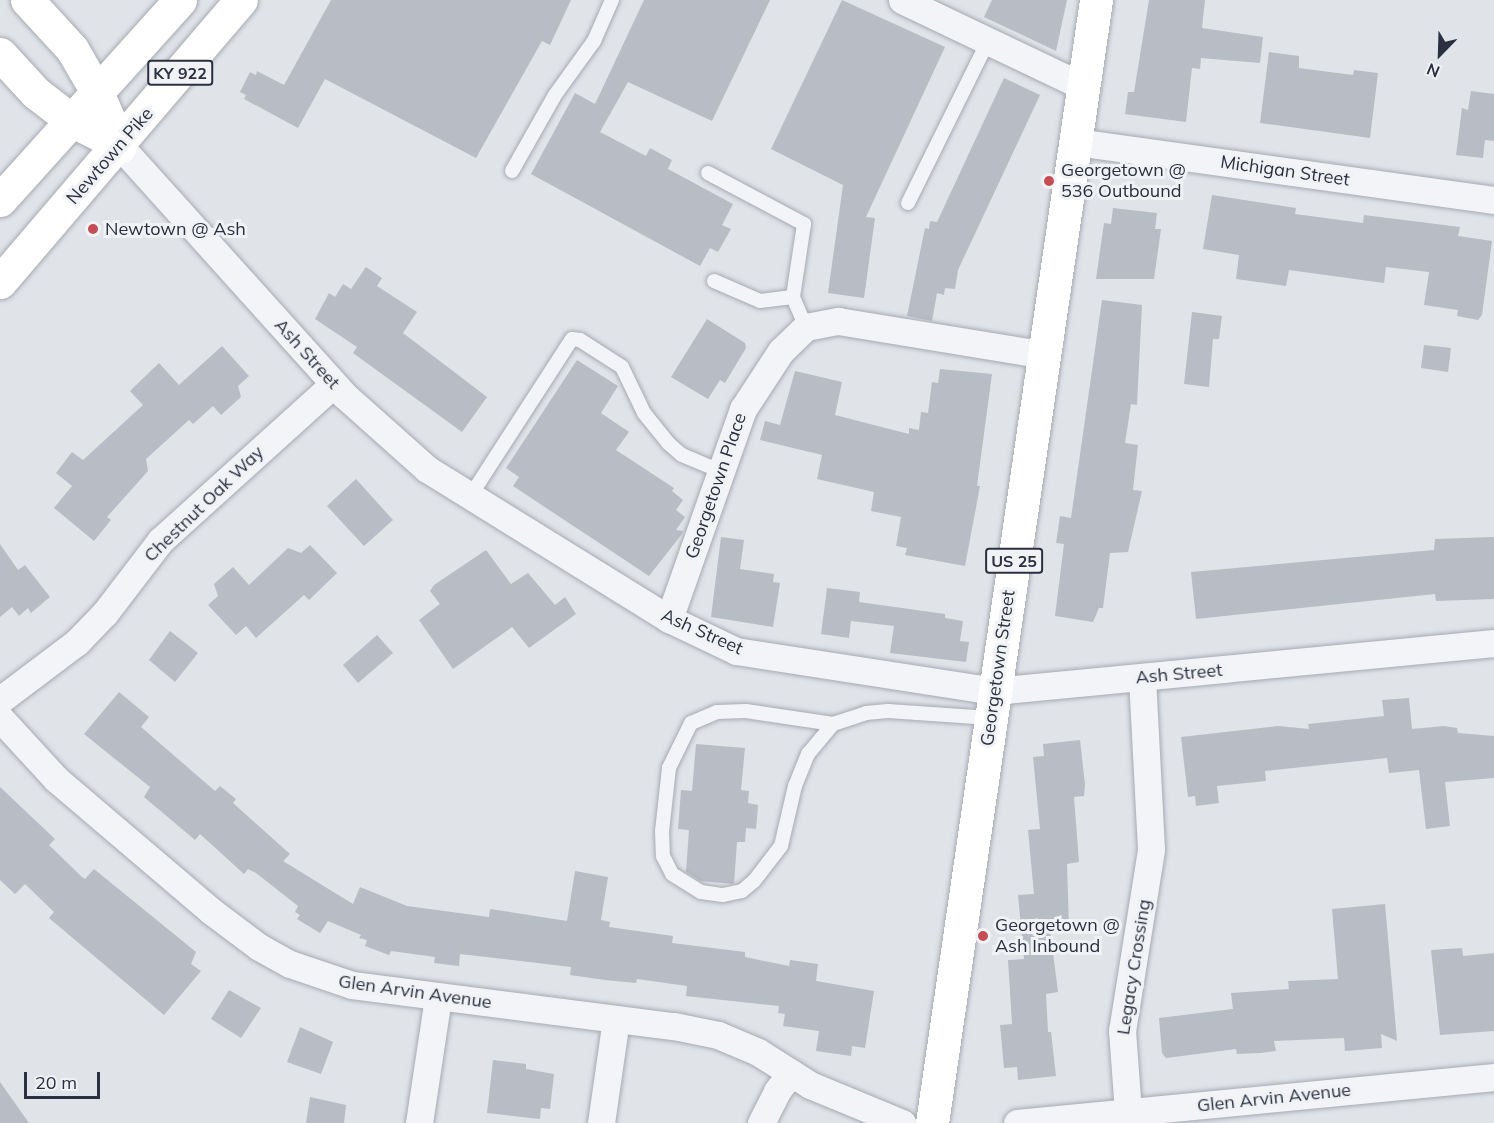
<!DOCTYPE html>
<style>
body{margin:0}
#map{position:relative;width:1494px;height:1123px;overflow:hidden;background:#e0e3e8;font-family:Mulish,sans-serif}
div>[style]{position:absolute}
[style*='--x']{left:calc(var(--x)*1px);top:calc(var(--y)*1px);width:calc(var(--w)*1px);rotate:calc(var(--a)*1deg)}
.building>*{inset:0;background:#b8bcc5}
.roads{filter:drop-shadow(0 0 2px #a6aab2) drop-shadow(0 0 2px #a6aab2)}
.lane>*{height:14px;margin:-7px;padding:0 7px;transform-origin:7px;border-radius:7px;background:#f3f4f7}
.street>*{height:27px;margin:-13.5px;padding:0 13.5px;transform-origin:13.5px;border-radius:13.5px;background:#f3f4f7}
.secondary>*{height:33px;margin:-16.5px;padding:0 16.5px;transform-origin:16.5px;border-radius:16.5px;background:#fff}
.primary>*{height:33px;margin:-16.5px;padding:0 16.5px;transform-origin:16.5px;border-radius:16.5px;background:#fff}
.dots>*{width:16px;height:16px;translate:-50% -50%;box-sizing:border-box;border:3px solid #f0f2f6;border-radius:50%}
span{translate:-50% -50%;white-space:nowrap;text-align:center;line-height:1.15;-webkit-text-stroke:6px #f0f2f6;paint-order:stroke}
.shield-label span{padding:2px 4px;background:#f0f2f6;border:2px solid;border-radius:4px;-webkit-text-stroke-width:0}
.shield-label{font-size:16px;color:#2a303f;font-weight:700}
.street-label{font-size:18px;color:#2a303f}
.poi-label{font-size:18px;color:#2a303f}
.left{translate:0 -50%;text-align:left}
.north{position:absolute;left:1410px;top:24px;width:60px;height:60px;-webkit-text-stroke:4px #f0f2f6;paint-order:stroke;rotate:203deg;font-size:16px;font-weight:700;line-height:24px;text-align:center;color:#2a303f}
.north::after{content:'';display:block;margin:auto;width:21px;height:27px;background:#2a303f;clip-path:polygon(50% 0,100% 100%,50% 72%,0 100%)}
.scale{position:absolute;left:24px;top:1072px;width:76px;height:27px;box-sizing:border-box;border:3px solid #2a303f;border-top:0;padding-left:8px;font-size:18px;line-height:21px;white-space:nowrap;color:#2a303f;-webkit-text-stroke:4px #f0f2f6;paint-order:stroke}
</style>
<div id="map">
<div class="building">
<i style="clip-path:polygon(331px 0,571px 0,550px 45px,542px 41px,476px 158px,325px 79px,298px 128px,244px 99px,246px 95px,240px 92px,250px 72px,256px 75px,257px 71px,284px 85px)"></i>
<i style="clip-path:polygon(644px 0,770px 0,712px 121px,628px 82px,600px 132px,646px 156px,650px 148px,672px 160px,668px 169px,733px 204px,722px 225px,731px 229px,718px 252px,710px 248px,700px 266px,531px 174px,575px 93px,595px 104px)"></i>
<i style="clip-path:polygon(842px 0,945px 47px,866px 217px,875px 218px,864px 298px,828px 293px,843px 185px,771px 149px)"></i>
<i style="clip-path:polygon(992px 0,1067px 0,1056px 51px,984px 17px)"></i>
<i style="clip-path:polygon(1149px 0,1205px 0,1202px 28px,1263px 37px,1260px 63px,1201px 58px,1200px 69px,1192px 68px,1186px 122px,1125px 114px,1128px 92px,1134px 92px)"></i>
<i style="clip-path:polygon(1269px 52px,1299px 56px,1299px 68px,1353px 75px,1354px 70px,1378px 73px,1370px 138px,1260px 123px)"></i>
<i style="clip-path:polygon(1004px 78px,1040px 95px,958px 270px,955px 289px,945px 288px,944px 295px,937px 293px,932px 321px,907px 316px,925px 228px,929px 229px,930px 221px,937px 222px)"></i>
<i style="clip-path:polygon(1471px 91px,1494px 94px,1494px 141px,1485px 140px,1483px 158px,1456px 155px,1462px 108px,1468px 110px)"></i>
<i style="clip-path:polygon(1212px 195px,1296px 208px,1295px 214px,1363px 223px,1364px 215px,1460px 227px,1458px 236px,1492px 241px,1482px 315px,1478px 320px,1457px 316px,1458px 310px,1424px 305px,1429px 272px,1386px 267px,1384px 283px,1289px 270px,1286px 286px,1236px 279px,1239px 255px,1203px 249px)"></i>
<i style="clip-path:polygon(1113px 208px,1157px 213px,1155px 229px,1161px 229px,1154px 279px,1096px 279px,1104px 223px,1111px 224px)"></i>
<i style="clip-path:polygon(366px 267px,382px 278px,377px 286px,417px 312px,403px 333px,487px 397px,462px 432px,353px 353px,357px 347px,315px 319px,329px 293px,335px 297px,343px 284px,351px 289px)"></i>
<i style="clip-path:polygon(1102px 300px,1142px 305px,1137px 405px,1131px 404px,1125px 443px,1138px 445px,1133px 490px,1142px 491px,1128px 552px,1110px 553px,1103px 608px,1099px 608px,1093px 622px,1055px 616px,1064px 544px,1056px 543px,1060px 516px,1071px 518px)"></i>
<i style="clip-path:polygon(1192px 312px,1222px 316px,1219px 339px,1213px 339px,1209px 387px,1184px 384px)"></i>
<i style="clip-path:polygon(707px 319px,745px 343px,746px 348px,725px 383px,720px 380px,708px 399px,671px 377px)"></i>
<i style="clip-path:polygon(1424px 345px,1451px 348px,1448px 372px,1421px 368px)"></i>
<i style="clip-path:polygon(222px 346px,249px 376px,238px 386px,241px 397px,221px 415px,213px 406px,193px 424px,189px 420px,146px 459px,148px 471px,107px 517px,111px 520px,94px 541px,54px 508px,72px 486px,56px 473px,72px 452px,83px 460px,143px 405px,130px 391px,159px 363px,179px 385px)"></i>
<i style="clip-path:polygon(577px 360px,618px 386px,601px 413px,629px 432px,616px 450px,674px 488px,672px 491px,683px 500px,676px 510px,685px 517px,676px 530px,683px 531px,682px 534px,649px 576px,513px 486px,519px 477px,506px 468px)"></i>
<i style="clip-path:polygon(940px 369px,992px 374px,977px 486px,980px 486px,965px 566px,905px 555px,907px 548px,896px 546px,901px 517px,871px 511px,874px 492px,817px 479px,822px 455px,760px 440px,765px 421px,780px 425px,795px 371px,842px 382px,835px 415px,909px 434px,909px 428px,919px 430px,921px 412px,928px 413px,932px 382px,938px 383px)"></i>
<i style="clip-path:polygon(356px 479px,393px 520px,364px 546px,327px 506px)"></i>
<i style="clip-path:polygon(721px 537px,744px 540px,740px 569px,774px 574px,773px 582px,780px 583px,773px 627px,711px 617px)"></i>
<i style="clip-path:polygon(1494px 537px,1494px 599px,1436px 601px,1435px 594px,1196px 619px,1191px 572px,1434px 550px,1435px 539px)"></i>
<i style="clip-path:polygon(0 544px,18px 570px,25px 565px,50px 597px,31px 613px,28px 608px,19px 616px,12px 607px,0 617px)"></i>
<i style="clip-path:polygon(310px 545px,337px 573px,309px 600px,304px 595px,256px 638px,246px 626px,236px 635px,208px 605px,218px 596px,214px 584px,233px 567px,249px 585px,288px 548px,301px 553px)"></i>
<i style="clip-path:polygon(486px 550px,511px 584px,528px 573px,555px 605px,565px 597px,576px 614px,529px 648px,512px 627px,453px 669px,419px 620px,440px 604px,430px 591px,434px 585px)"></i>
<i style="clip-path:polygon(827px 588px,860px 592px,859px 602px,945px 614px,945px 618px,963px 621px,960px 641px,969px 642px,966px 662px,890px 653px,894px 626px,851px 621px,849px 638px,821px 634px)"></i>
<i style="clip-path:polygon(170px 631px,198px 653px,175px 682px,149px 660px)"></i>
<i style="clip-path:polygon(377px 635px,393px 653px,358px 683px,343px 665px)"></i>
<i style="clip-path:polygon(119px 692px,149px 717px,141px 727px,215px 791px,220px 786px,236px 799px,233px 803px,290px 854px,283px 861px,353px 904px,360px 887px,407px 906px,489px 917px,490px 909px,567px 921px,575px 871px,608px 877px,601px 920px,610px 922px,609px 927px,673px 936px,672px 943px,745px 952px,745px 957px,789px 966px,790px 960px,818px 964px,816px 981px,874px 991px,865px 1048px,852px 1046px,851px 1056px,816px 1051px,819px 1031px,783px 1026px,785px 1014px,778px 1013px,779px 1006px,686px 996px,687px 986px,637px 979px,636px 983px,605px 980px,570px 975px,571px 967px,460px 954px,459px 966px,434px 963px,435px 957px,391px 951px,389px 955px,365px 946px,367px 940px,359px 938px,361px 935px,328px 921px,320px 933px,297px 919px,300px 915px,295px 912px,298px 906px,256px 873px,248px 869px,244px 874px,200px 834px,195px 840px,144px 797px,150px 787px,84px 734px)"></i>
<i style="clip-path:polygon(1409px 698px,1412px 729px,1444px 726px,1457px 728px,1458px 733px,1494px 736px,1494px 778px,1445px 782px,1450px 826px,1426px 829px,1419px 770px,1389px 773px,1387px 758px,1265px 771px,1266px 781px,1217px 786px,1219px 803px,1196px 806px,1195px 796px,1188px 797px,1181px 737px,1278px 726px,1309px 729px,1308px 724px,1384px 716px,1382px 700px)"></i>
<i style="clip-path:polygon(1080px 740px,1085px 784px,1084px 796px,1074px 797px,1079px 862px,1067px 864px,1069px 927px,1050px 929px,1058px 992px,1046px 994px,1048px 1032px,1051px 1032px,1056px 1076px,1018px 1080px,1017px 1067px,1004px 1068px,1000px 1025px,1012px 1024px,1008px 960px,1024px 959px,1018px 895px,1034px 894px,1028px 830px,1040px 829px,1033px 757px,1044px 756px,1043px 744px)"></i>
<i style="clip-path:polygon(696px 744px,745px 748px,741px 790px,749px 791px,748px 803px,758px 805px,756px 829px,746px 828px,745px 842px,737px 842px,734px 884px,700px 881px,686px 872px,689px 830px,678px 829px,681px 790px,692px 791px)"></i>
<i style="clip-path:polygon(0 787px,55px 839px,49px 845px,82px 877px,85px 879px,94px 869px,196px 952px,191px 964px,201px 971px,164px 1015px,49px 918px,54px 912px,25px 884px,15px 894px,0 880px)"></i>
<i style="clip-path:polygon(1385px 904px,1397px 1041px,1381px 1034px,1382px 1048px,1345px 1051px,1344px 1038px,1274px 1041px,1276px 1051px,1260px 1053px,1237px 1054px,1236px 1049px,1166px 1058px,1162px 1053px,1159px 1018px,1233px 1009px,1231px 993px,1289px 989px,1288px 981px,1338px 979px,1332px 909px)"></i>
<i style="clip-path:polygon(1462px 948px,1463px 956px,1494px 953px,1494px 1031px,1440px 1035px,1431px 950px)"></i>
<i style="clip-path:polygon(229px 990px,261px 1008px,241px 1038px,211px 1019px)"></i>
<i style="clip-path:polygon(300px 1027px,333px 1042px,321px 1074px,287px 1062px)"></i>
<i style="clip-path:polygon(493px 1060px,526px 1064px,526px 1069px,554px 1074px,550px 1109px,541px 1108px,540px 1119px,487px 1113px)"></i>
<i style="clip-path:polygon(0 1082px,29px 1123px,0 1123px)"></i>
<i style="clip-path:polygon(310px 1097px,346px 1105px,344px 1123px,306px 1123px)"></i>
</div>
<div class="roads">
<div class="lane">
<i style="--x:512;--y:171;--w:87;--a:-60.5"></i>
<i style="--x:555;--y:95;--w:67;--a:-54.2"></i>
<i style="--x:594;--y:41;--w:45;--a:-66.3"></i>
<i style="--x:708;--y:173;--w:109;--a:28"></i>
<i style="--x:804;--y:224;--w:74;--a:98.6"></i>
<i style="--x:793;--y:297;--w:33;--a:67"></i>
<i style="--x:908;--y:203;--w:181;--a:-63.7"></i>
<i style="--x:714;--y:281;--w:50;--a:23.5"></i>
<i style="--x:760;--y:301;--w:33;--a:-7"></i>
<i style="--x:469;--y:498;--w:189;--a:-57.1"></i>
<i style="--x:572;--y:339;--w:8;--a:7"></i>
<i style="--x:580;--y:340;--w:50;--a:32.7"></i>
<i style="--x:622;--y:367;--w:51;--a:64.4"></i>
<i style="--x:644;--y:413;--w:38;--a:51"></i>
<i style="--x:668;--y:443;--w:18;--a:41"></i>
<i style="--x:682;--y:455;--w:41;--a:22.8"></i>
<i style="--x:833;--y:724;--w:88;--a:-171.5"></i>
<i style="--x:746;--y:711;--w:29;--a:178"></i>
<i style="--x:717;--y:712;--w:28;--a:157"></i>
<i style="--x:691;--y:723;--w:50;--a:116.1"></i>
<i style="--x:669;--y:768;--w:63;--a:96.3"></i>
<i style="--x:662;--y:831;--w:25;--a:88"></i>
<i style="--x:663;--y:856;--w:20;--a:63"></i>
<i style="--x:672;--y:874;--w:34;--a:32"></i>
<i style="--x:701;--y:892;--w:22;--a:8"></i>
<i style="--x:723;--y:895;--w:19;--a:-12"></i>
<i style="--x:742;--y:891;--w:16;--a:-40"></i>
<i style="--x:754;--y:881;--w:44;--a:-52.4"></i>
<i style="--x:781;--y:846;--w:62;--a:-76.9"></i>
<i style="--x:795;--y:786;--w:35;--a:-68"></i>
<i style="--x:808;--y:754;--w:39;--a:-50"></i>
<i style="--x:833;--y:724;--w:35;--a:-18"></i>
<i style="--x:866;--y:713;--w:22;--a:-5"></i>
<i style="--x:888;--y:711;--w:102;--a:3.9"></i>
</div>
<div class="street">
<i style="--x:902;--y:0;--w:202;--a:25.5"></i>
<i style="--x:1076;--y:142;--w:422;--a:7.9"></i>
<i style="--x:120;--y:146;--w:335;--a:48"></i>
<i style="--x:344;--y:395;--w:111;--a:41.7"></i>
<i style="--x:427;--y:469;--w:285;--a:31.8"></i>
<i style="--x:669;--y:619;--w:74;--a:25.5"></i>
<i style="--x:736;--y:651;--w:261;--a:8.8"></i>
<i style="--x:994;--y:691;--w:502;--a:-5.48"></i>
<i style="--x:669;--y:619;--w:223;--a:-70.6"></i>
<i style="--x:743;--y:409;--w:69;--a:-56.8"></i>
<i style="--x:781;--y:351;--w:35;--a:-44"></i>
<i style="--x:806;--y:327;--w:33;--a:-11"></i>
<i style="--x:838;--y:321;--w:210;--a:9.3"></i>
<i style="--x:0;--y:700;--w:96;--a:-37"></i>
<i style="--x:77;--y:642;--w:40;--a:-46"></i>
<i style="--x:105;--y:613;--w:91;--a:-52.6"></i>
<i style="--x:160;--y:541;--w:234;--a:-42.1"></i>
<i style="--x:0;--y:718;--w:83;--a:47.4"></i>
<i style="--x:56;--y:779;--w:204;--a:40.4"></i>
<i style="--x:211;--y:911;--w:60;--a:36.9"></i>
<i style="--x:259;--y:947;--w:35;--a:29"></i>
<i style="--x:290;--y:964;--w:65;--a:18.7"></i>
<i style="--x:352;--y:985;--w:325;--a:7.3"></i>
<i style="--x:674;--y:1026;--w:45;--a:11.6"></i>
<i style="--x:718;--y:1035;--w:43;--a:23"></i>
<i style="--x:758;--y:1052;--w:62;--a:32.4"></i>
<i style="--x:810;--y:1085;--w:100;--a:22.4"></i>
<i style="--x:1128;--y:1112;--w:81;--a:-94.2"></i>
<i style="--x:1122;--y:1031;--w:184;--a:-80.9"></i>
<i style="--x:1151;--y:849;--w:172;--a:-93"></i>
<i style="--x:419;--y:1123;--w:127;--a:-81.4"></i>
<i style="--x:601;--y:1123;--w:105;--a:-81.8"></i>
<i style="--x:761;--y:1123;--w:36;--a:-63"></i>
<i style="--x:777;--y:1091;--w:23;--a:-52"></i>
<i style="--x:1017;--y:1123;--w:479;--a:-5.5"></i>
</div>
<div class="secondary">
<i style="--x:27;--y:0;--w:67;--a:47.4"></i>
<i style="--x:72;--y:49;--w:50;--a:59.8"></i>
<i style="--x:97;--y:92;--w:59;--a:66.9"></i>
<i style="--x:0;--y:54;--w:53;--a:47.3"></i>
<i style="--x:36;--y:93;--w:44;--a:37.6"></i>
<i style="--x:71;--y:120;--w:30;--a:27"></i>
</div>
<div class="primary">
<i style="--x:0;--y:200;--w:269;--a:-48"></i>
<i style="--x:0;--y:282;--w:371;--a:-49.5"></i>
<i style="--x:932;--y:1123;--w:1135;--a:-81.69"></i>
</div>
</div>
<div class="dots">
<i style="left:1049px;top:181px;background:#c54e56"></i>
<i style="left:93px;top:229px;background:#c54e56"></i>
<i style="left:983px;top:936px;background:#c54e56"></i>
</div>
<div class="shield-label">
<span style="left:180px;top:73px">KY 922</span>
<span style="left:1014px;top:561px">US 25</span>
</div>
<div class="street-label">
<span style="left:110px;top:156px;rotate:-49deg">Newtown Pike</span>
<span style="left:1285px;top:171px;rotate:8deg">Michigan Street</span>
<span style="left:307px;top:354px;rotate:48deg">Ash Street</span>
<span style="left:716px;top:486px;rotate:-71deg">Georgetown Place</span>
<span style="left:204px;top:504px;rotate:-44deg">Chestnut Oak Way</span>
<span style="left:702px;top:632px;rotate:24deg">Ash Street</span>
<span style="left:998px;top:668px;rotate:-82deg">Georgetown Street</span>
<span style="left:1179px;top:674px;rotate:-5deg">Ash Street</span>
<span style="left:1134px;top:967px;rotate:-81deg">Legacy Crossing</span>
<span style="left:415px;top:992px;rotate:8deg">Glen Arvin Avenue</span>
<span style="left:1274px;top:1098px;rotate:-6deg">Glen Arvin Avenue</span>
</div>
<div class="poi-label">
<span class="left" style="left:1061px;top:181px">Georgetown @<br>536 Outbound</span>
<span class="left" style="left:105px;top:229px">Newtown @ Ash</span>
<span class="left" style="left:995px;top:936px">Georgetown @<br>Ash Inbound</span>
</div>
<div class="north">N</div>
<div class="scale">20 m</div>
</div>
